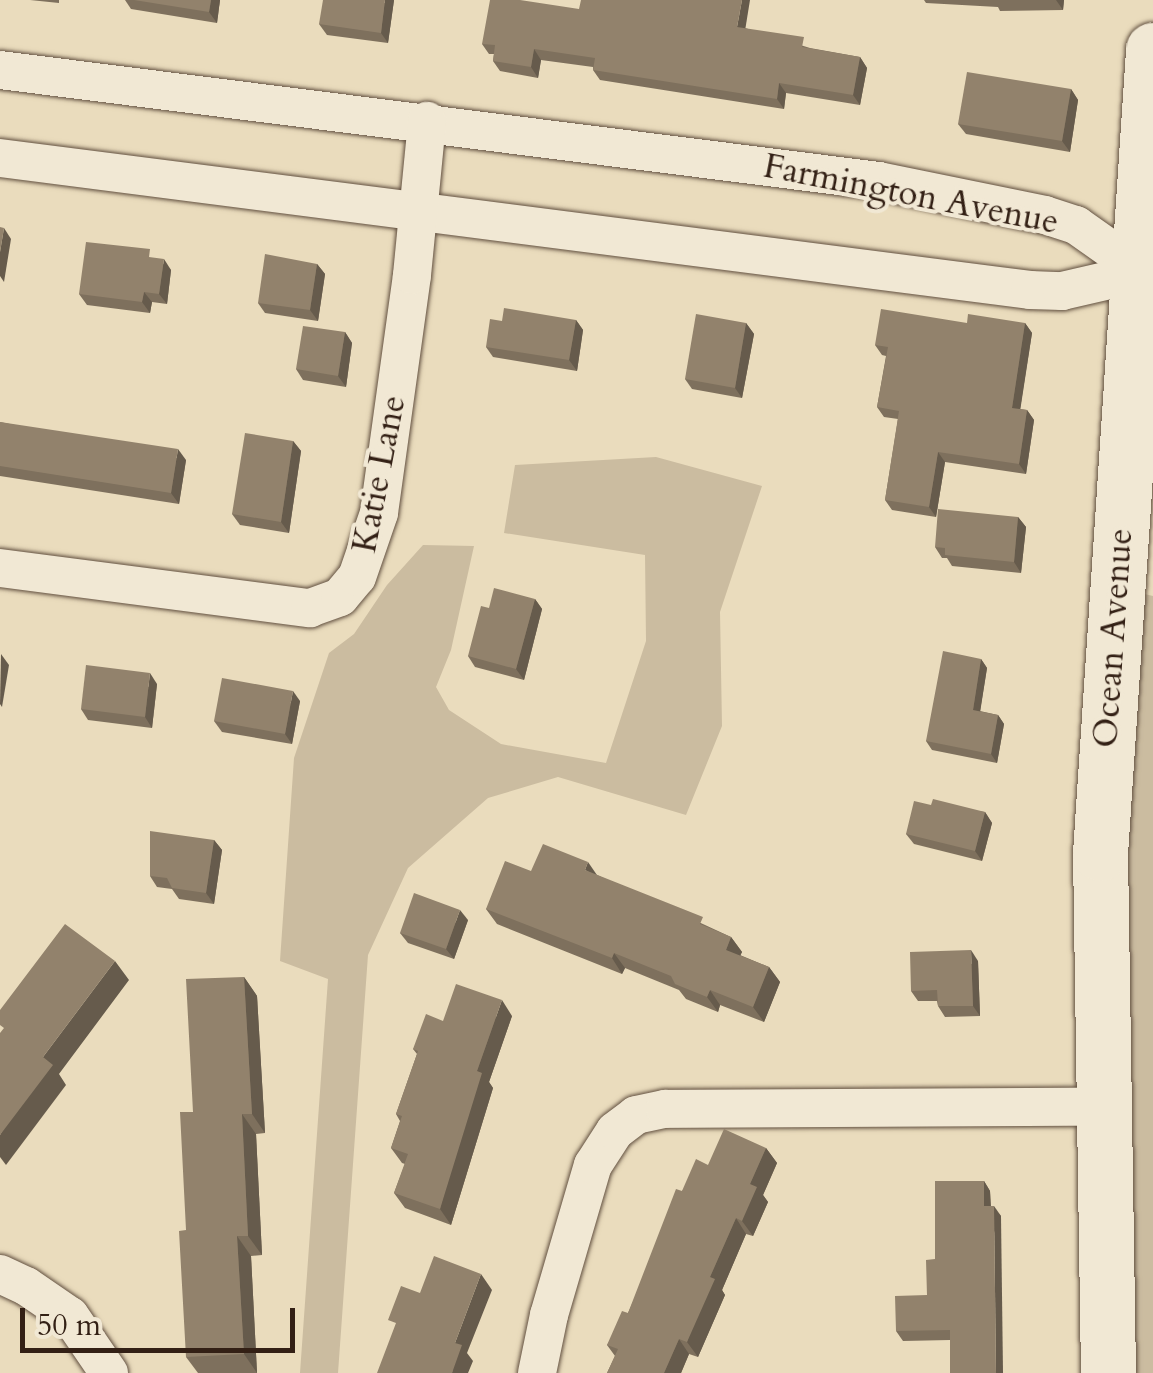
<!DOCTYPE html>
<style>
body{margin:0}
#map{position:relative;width:1153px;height:1373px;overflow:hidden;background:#eadcbd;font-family:Cardo,serif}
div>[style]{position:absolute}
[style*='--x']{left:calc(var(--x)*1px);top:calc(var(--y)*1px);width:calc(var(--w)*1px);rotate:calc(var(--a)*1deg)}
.green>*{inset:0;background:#cbbca0}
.roads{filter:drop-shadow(0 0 2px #614f3f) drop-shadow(0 0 2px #614f3f)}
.minor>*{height:38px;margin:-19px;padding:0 19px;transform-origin:19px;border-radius:19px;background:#f1e8d4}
.secondary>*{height:55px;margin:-27.5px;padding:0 27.5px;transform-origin:27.5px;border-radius:27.5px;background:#f1e8d4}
.wall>*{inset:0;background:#7e705d}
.shaded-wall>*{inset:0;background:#665b4c}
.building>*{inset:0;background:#92826c}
span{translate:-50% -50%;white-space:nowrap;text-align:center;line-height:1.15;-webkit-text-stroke:8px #f1e8d4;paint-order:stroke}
.street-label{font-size:35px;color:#332015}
.scale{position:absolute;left:20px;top:1308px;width:275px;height:45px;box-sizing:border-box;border:5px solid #332015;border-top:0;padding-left:12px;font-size:30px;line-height:35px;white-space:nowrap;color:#332015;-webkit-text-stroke:8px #f1e8d4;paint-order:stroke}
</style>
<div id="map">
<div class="green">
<i style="clip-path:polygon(656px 457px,762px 486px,720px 612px,722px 726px,686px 815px,558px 777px,488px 798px,408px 868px,368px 955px,338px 1373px,300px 1373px,328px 979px,280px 961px,294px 758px,329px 653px,354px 634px,387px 585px,423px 545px,474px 546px,451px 650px,436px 687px,449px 710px,501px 744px,606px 763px,646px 641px,645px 555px,504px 533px,515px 465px)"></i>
<i style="clip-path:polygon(1118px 588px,1153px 596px,1153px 1373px,1108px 1373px)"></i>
</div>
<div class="roads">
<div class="minor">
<i style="--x:0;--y:70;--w:886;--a:7.2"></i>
<i style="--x:879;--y:181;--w:169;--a:11.6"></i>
<i style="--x:1045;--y:215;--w:33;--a:18"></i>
<i style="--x:1076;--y:225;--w:92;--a:35.2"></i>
<i style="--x:0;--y:158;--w:1038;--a:7.3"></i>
<i style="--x:1030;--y:290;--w:32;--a:2"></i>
<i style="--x:1062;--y:291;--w:80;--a:-13"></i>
<i style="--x:0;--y:568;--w:313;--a:7.4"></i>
<i style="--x:310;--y:608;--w:32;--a:-20"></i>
<i style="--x:340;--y:597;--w:26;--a:-50"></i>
<i style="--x:357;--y:577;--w:68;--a:-71"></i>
<i style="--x:379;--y:513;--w:240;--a:-82.1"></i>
<i style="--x:412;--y:275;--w:155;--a:-84.4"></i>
<i style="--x:0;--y:1274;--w:29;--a:25"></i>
<i style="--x:26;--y:1286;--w:53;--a:34.3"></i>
<i style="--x:70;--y:1316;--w:69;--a:55.6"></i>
<i style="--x:537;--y:1373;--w:59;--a:-78.3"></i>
<i style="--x:549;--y:1315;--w:156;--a:-73.7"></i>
<i style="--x:593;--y:1165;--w:40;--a:-57.1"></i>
<i style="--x:615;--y:1131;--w:26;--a:-37"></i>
<i style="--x:636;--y:1115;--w:30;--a:-12"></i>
<i style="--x:665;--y:1109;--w:436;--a:-0.3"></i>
</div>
<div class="secondary">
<i style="--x:1108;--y:1373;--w:520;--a:-90.88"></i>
<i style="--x:1100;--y:853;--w:805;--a:-86.22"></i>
</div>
</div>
<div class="wall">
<i style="clip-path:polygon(30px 0,59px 0,59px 3px)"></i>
<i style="clip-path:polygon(125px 0,220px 0,217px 23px,131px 9px)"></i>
<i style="clip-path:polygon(394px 0,388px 43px,327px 35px,319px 24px)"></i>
<i style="clip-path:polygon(924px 0,1064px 0,1063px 10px,1000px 11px,998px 7px,926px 3px)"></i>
<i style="clip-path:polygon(579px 9px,745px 28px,810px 48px,860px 57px,867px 68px,860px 105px,786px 93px,784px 109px,600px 80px,593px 70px,593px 67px,541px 60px,538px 78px,500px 71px,493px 61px,494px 54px,489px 54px,482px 44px)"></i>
<i style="clip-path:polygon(1071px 89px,1078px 100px,1070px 152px,966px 134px,958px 124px)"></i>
<i style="clip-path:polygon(156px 258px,171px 270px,167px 304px,152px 302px,150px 313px,87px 305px,79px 294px)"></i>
<i style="clip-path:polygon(317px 264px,325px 274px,318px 321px,265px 313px,258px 303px)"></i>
<i style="clip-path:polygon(576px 320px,583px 330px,577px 371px,493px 357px,486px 347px,502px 321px)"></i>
<i style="clip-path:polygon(746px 323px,754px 334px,742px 398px,692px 389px,685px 379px)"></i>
<i style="clip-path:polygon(967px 323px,1025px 323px,1032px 333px,1020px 409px,1027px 410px,1034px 420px,1026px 474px,945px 462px,936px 517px,892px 510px,885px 500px,898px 419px,884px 417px,877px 407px,886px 356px,882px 355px,875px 345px)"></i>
<i style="clip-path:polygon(345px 332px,352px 343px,346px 387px,303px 380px,296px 369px)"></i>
<i style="clip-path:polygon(0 422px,186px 460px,179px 504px,0 476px)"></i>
<i style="clip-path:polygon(293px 441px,301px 451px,289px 533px,240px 525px,232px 514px)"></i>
<i style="clip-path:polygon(1018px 517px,1026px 527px,1021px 573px,952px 566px,947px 558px,942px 558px,935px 547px)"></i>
<i style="clip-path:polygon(535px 599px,542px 609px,524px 680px,475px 667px,468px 656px)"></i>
<i style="clip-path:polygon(981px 659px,987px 668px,980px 711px,998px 715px,1004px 724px,997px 763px,932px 750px,926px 741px)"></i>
<i style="clip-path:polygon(157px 684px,152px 728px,88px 720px,81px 709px)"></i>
<i style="clip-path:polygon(300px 701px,292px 744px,222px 732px,214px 721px)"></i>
<i style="clip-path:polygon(931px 805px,985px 812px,992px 823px,982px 861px,914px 844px,906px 834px)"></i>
<i style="clip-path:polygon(214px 840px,222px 850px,214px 904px,179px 899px,172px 889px,157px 887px,150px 876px)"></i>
<i style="clip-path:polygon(531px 871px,597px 875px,731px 937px,742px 952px,740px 955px,769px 967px,780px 982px,764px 1022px,720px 1005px,718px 1012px,686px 999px,679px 990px,625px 968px,622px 974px,497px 924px,486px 909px)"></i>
<i style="clip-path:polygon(468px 920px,454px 959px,408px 943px,400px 933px)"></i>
<i style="clip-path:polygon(978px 961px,980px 1016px,945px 1017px,938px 1006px,937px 1001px,918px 1001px,911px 991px)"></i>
<i style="clip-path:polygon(244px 977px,257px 996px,265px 1133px,256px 1134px,262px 1255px,251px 1256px,257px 1373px,198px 1373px,186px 1357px,186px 1230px,193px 1112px)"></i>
<i style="clip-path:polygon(512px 1016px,489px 1082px,493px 1088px,451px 1225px,405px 1208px,394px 1193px,405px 1164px,402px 1163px,391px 1148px,400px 1121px,396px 1114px,417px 1054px,413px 1049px,443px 1021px)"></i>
<i style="clip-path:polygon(766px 1148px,777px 1163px,763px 1195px,768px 1202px,753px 1236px,746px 1234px,722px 1290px,725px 1295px,698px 1357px,689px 1354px,681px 1373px,607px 1373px,615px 1356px,607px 1345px,628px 1313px,682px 1191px,708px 1165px)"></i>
<i style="clip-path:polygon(984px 1181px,990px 1191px,991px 1206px,1001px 1216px,950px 1340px,903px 1341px,896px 1331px,927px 1295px,935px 1259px)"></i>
</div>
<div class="shaded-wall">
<i style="clip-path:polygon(211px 0,220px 0,217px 23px,209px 12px)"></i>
<i style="clip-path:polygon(385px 0,394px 0,388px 43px,381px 33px)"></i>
<i style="clip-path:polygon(742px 0,750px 0,744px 37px,737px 27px)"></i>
<i style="clip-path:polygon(1056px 0,1064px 0,1063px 10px)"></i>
<i style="clip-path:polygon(534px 49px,541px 60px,538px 78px,531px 67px)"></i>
<i style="clip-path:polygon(860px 57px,867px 68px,860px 105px,853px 95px)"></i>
<i style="clip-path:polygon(779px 83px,786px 93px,784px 109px,777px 99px)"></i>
<i style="clip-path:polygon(1071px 89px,1078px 100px,1070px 152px,1062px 141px)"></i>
<i style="clip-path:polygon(4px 228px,11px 239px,4px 282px,0 276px,0 252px)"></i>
<i style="clip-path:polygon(164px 259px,171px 270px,167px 304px,159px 294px)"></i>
<i style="clip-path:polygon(317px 264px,325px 274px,318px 321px,310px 310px)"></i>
<i style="clip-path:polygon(144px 292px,152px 302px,150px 313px,142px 302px)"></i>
<i style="clip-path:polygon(576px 320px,583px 330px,577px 371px,569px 360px)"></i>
<i style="clip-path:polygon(746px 323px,754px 334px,742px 398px,735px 388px)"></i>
<i style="clip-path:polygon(1025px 323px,1032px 333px,1019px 418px,1012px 408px)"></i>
<i style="clip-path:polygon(345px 332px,352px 343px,346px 387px,338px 376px)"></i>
<i style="clip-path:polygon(1027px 410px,1034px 420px,1026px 474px,1019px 464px)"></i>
<i style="clip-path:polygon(293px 441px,301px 451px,289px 533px,281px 522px)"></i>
<i style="clip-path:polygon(178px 449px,186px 460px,179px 504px,171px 493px)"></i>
<i style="clip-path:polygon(938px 452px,945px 462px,936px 517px,929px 507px)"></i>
<i style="clip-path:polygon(1018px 517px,1026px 527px,1021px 573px,1014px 562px)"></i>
<i style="clip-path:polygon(535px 599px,542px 609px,524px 680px,516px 669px)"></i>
<i style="clip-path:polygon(1px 654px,9px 665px,2px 707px,0 704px)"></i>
<i style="clip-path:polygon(981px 659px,987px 668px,979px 719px,973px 710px)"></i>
<i style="clip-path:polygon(150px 673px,157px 684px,152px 728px,145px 717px)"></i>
<i style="clip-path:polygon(293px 691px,300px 701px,292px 744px,285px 734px)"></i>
<i style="clip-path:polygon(998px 715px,1004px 724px,997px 763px,991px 754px)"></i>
<i style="clip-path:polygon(985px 812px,992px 823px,982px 861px,975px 851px)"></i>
<i style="clip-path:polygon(214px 840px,222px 850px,214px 904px,206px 893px)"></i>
<i style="clip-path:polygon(588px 862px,599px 878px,585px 870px)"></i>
<i style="clip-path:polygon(460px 910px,468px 920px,454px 959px,446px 949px)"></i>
<i style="clip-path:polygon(731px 937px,742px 952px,736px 965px,726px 950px)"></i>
<i style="clip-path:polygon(971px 950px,978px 961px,980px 1016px,973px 1006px)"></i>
<i style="clip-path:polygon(614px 953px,625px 968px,622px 974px,612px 958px)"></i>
<i style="clip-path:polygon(115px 961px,129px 980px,59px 1074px,66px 1085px,6px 1165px,0 1157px,0 1135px,43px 1057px)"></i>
<i style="clip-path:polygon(769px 967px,780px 982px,764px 1022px,753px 1007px)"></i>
<i style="clip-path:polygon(244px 977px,257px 996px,265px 1133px,252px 1114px)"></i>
<i style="clip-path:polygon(710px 990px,720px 1005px,718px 1012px,707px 997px)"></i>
<i style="clip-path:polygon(502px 1000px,512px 1016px,489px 1082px,493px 1088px,451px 1225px,440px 1209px,477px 1071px)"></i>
<i style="clip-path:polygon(242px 1114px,256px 1134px,262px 1255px,248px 1236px)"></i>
<i style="clip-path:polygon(766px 1148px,777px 1163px,763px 1195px,768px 1202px,753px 1236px,742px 1221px,750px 1184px)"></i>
<i style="clip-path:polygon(984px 1181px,990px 1191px,991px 1216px,984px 1206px)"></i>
<i style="clip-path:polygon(994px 1206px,1001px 1216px,1003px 1373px,996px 1373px)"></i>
<i style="clip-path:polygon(736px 1218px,746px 1234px,722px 1290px,725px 1295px,698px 1357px,687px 1342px,710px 1277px)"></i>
<i style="clip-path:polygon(237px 1236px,251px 1256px,257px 1373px,244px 1354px)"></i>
<i style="clip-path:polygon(481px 1274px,492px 1290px,467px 1353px,473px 1361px,468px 1373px,452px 1373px,455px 1343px)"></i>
<i style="clip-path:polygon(679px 1339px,689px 1354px,681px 1373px,664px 1373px)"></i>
</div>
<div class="building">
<i style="clip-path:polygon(134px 0,211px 0,209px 12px)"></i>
<i style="clip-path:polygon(323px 0,385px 0,381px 33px,319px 24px)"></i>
<i style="clip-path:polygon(490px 0,520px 0,579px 9px,581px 0,742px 0,737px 27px,804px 37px,802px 47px,860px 57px,853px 95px,779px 83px,777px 99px,593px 70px,595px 58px,534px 49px,531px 67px,493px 61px,495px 45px,482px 44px)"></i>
<i style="clip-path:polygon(967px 72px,1071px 89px,1062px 141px,958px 124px)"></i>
<i style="clip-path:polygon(0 227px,4px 228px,0 252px)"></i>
<i style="clip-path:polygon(86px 242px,150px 249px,149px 257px,164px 259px,159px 294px,144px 292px,142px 302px,79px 294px)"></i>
<i style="clip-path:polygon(265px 254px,317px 264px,310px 310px,258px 303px)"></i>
<i style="clip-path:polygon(504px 308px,576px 320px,569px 360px,486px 347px,490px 319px,502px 321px)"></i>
<i style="clip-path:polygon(881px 309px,967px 323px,968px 314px,1025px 323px,1012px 408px,1027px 410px,1019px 464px,938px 452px,929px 507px,885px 500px,899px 411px,877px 407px,888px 347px,875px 345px)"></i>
<i style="clip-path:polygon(696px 314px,746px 323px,735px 388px,685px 379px)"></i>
<i style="clip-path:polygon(303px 326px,345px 332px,338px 376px,296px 369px)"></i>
<i style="clip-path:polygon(0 422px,178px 449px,171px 493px,0 466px)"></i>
<i style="clip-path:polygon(245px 433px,293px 441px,281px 522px,232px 514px)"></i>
<i style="clip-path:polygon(938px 509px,1018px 517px,1014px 562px,945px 555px,945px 548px,935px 547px)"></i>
<i style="clip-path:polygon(494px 588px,535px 599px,516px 669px,468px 656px,481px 606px,489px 608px)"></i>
<i style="clip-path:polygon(943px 651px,981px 659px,973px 710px,998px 715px,991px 754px,926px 741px)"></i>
<i style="clip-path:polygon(86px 665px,150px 673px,145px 717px,81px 709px)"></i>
<i style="clip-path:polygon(222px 678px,293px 691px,285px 734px,214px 721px)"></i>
<i style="clip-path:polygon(933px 799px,985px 812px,975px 851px,906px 834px,914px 801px,931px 805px)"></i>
<i style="clip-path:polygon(150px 831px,214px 840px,206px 893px,172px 888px,167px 878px,150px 876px)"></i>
<i style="clip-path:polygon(543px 844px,588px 862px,585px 870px,703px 917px,700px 924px,731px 937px,726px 950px,769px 967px,753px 1007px,710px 990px,707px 997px,675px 984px,671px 976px,614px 953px,612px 958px,486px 909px,505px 861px,531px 871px)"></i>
<i style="clip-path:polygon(414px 893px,460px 910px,446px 949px,400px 933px)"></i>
<i style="clip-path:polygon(65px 924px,115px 961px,43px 1057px,53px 1065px,0 1135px,0 1033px,4px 1028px,0 1025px,0 1010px)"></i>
<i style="clip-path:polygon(971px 950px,973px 1006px,938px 1006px,937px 990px,911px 991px,910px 952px)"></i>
<i style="clip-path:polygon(244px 977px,252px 1114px,242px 1114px,248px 1236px,237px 1236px,244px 1354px,186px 1357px,179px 1231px,186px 1230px,180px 1112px,193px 1112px,186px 979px)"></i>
<i style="clip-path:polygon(456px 984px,502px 1000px,477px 1071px,482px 1073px,440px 1209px,394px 1193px,408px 1154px,391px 1148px,402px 1116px,396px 1114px,418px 1051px,413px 1049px,426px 1014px,443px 1021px)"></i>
<i style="clip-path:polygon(724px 1129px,766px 1148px,750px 1184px,757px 1187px,742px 1221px,736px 1218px,710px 1277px,715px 1279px,687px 1342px,679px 1339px,664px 1373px,607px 1373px,618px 1349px,607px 1345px,622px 1311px,628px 1313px,676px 1189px,682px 1191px,696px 1159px,708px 1165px)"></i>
<i style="clip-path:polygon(935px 1181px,984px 1181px,984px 1206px,994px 1206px,996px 1373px,950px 1373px,950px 1330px,896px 1331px,895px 1296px,927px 1295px,926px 1260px,935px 1259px)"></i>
<i style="clip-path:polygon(434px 1256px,481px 1274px,455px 1343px,462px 1345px,452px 1373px,377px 1373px,396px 1323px,388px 1320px,401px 1286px,420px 1293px)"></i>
</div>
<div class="street-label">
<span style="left:911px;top:194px;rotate:11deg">Farmington Avenue</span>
<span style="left:379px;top:474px;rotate:-79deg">Katie Lane</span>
<span style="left:1113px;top:638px;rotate:-86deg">Ocean Avenue</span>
</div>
<div class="scale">50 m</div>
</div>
